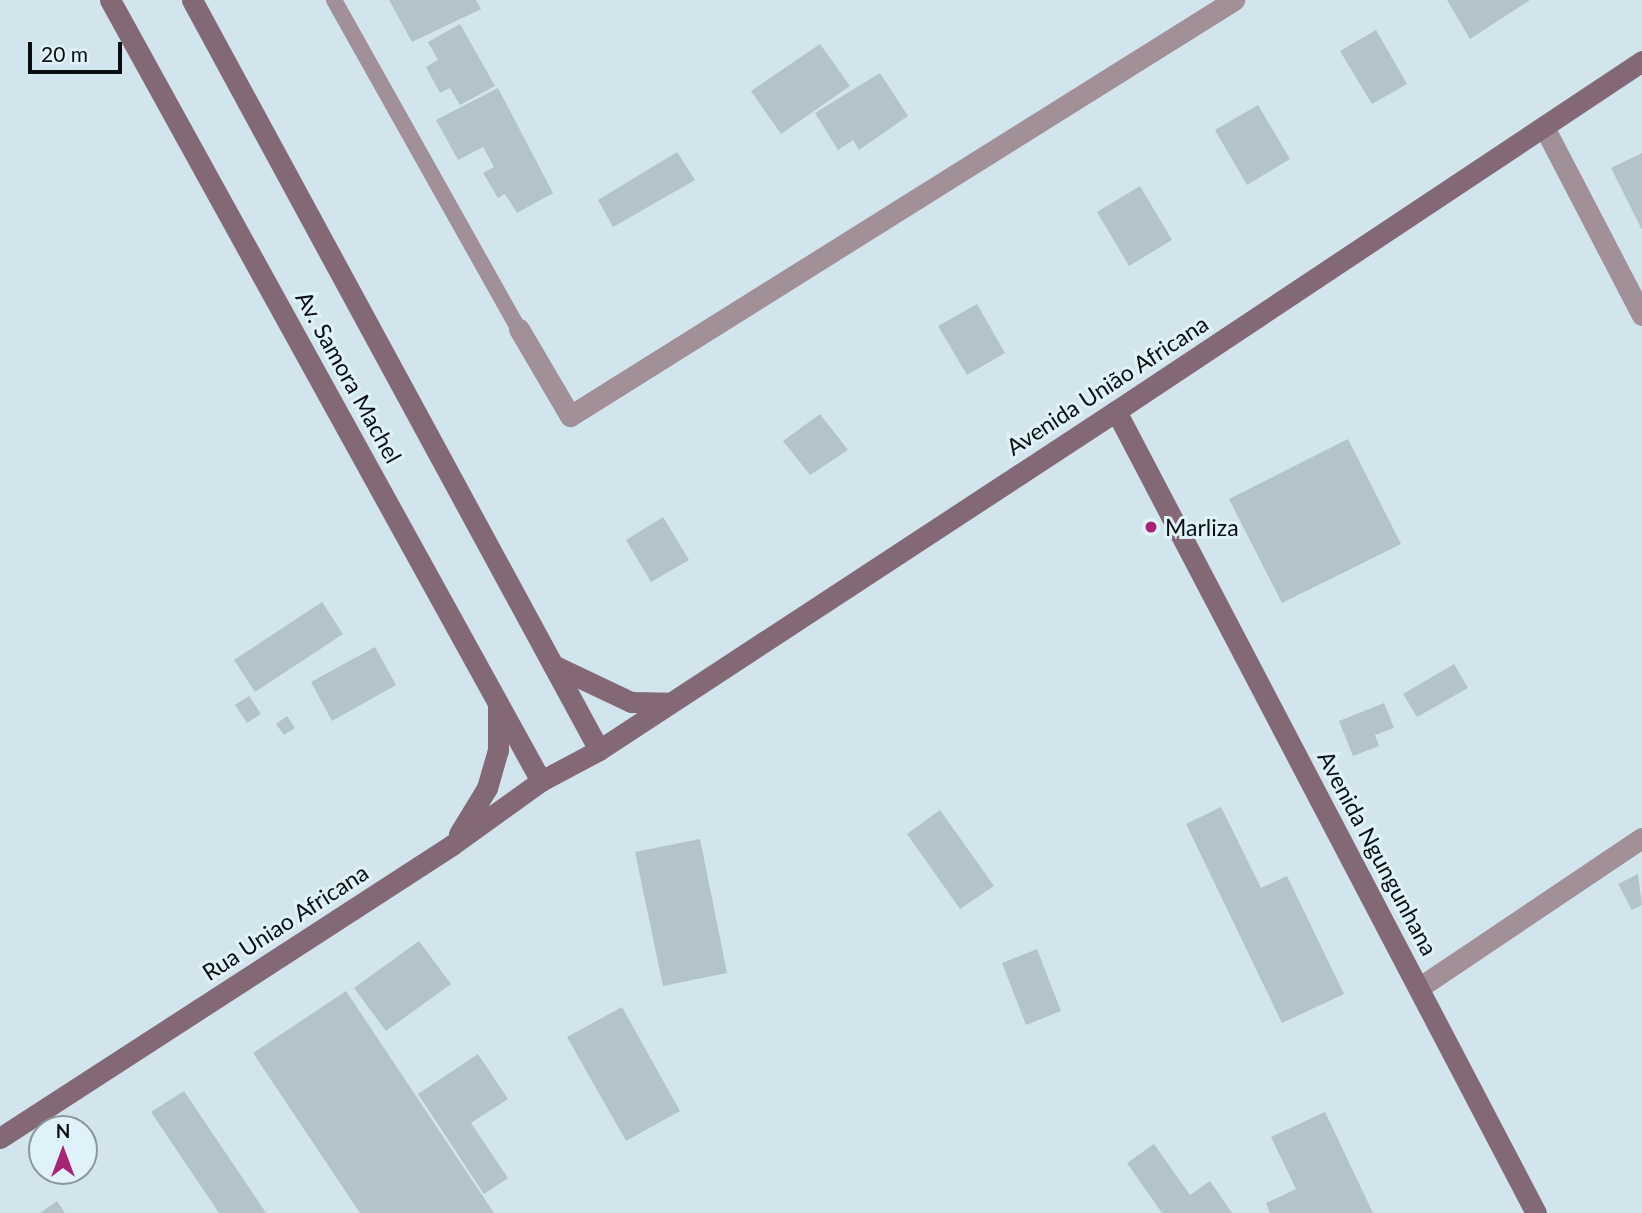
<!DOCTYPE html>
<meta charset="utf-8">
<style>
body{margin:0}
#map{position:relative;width:1642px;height:1213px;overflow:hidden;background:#d3e5ec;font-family:Lato,sans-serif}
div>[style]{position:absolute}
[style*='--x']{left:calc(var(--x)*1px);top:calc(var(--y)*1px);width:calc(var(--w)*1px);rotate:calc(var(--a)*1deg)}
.building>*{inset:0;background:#b2c3ca}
.lane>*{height:16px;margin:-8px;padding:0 8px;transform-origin:8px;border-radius:8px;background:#a29098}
.street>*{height:21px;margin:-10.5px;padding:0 10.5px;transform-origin:10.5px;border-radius:10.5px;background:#a29098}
.secondary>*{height:21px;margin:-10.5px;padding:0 10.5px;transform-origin:10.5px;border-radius:10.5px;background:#826975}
.dots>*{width:19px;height:19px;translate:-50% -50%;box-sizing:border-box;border:4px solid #e0f2f9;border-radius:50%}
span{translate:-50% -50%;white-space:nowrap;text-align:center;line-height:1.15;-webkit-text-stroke:6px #e0f2f9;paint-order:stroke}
.street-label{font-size:23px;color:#080d10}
.poi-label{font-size:23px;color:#080d10}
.left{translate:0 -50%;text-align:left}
.north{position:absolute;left:28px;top:1115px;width:70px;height:70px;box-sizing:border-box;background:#e0f2f9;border:2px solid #8a969c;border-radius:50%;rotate:0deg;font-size:19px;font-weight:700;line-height:28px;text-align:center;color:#080d10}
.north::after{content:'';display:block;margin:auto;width:24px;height:32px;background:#a52574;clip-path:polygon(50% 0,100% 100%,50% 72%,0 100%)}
.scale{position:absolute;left:28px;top:42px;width:94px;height:32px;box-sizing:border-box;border:4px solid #080d10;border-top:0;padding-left:9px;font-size:21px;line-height:24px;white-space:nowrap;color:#080d10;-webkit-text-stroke:5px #e0f2f9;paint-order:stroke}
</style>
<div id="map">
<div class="building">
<i style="clip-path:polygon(389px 0,476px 0,481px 9px,412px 42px)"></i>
<i style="clip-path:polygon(1447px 0,1530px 0,1470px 39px)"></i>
<i style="clip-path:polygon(460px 24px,495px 86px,460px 105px,450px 88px,440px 93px,426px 67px,438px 60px,428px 42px)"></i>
<i style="clip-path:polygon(1376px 30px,1407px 84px,1372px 104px,1340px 51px)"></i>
<i style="clip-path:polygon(820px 44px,850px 86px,781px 134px,751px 91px)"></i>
<i style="clip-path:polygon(880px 73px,908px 116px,859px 150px,853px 140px,838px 150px,815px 113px)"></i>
<i style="clip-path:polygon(498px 88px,553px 193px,517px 213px,505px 194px,498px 198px,483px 173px,494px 167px,483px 147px,458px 160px,436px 120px)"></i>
<i style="clip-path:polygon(1258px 105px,1290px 159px,1247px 185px,1215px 130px)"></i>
<i style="clip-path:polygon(677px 152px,695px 180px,613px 227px,598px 200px)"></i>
<i style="clip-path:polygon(1642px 153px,1642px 230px,1611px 168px)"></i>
<i style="clip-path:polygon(1140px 186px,1172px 240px,1129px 266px,1097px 212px)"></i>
<i style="clip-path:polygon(977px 304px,1005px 353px,967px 375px,938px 326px)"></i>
<i style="clip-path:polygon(820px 414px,848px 450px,810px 475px,783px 441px)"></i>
<i style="clip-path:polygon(1348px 439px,1401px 544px,1282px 603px,1229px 499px)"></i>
<i style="clip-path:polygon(663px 517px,689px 560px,651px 582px,626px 540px)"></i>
<i style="clip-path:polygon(322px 602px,343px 634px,255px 692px,234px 660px)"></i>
<i style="clip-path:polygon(375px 647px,396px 685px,332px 721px,311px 682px)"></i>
<i style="clip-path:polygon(1454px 664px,1468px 688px,1417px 717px,1403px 694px)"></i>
<i style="clip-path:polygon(249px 696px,261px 714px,247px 723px,235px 705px)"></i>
<i style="clip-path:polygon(1384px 703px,1394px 728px,1375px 735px,1379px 746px,1353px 756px,1339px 721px)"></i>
<i style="clip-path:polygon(287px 716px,295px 728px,284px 735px,276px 724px)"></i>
<i style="clip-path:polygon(1221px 807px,1261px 888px,1287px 876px,1344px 994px,1282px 1023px,1186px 824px)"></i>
<i style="clip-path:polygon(940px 810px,994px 886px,960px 909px,907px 834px)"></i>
<i style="clip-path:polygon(700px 839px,727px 973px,663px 986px,635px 852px)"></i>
<i style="clip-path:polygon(1638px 874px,1642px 905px,1632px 910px,1618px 884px)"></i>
<i style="clip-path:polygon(419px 941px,451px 984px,386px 1031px,354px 988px)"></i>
<i style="clip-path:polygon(1037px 949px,1061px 1011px,1026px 1025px,1002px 963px)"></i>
<i style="clip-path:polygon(346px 991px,494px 1213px,360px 1213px,253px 1053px)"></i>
<i style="clip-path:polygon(622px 1007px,680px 1111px,626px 1141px,567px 1037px)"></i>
<i style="clip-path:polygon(478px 1054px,508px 1099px,471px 1123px,508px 1178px,484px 1194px,418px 1094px)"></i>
<i style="clip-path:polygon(184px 1091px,266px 1213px,219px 1213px,151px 1112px)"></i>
<i style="clip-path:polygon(1325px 1112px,1373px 1213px,1270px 1213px,1266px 1203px,1296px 1189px,1271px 1137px)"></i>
<i style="clip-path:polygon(1154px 1144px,1190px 1195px,1210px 1181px,1232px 1213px,1162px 1213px,1127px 1163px)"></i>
<i style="clip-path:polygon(57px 1201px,65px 1213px,40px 1213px)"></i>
</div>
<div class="lane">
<i style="--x:334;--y:0;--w:377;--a:60.7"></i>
</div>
<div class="street">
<i style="--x:1544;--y:127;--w:212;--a:62.5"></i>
<i style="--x:519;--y:329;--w:101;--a:59.6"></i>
<i style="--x:570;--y:416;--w:784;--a:-32.07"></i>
<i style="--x:1420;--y:987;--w:267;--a:-33.9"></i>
</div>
<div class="secondary">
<i style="--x:110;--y:0;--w:892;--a:61.11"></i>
<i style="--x:192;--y:0;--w:853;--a:61.51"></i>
<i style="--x:1116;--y:411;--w:905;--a:62.36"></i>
<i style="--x:553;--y:665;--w:86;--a:25.4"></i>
<i style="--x:631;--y:702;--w:39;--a:1"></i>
<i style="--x:459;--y:834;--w:54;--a:-58.7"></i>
<i style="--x:487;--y:788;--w:40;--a:-74"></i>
<i style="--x:498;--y:750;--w:45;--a:-90"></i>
<i style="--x:0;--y:1138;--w:539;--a:-32.95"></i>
<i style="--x:452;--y:845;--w:110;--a:-35.7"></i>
<i style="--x:541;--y:781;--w:66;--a:-28.1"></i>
<i style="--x:599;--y:750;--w:618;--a:-33.25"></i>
<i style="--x:1116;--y:411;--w:632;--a:-33.64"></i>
</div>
<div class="dots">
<i style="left:1151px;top:527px;background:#a52574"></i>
</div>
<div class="street-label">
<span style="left:349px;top:377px;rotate:61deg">Av. Samora Machel</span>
<span style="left:1107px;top:385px;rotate:-33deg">Avenida União Africana</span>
<span style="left:1378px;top:853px;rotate:62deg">Avenida Ngungunhana</span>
<span style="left:285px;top:922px;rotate:-33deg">Rua Uniao Africana</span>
</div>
<div class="poi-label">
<span class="left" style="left:1165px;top:527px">Marliza</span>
</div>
<div class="north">N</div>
<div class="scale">20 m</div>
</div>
